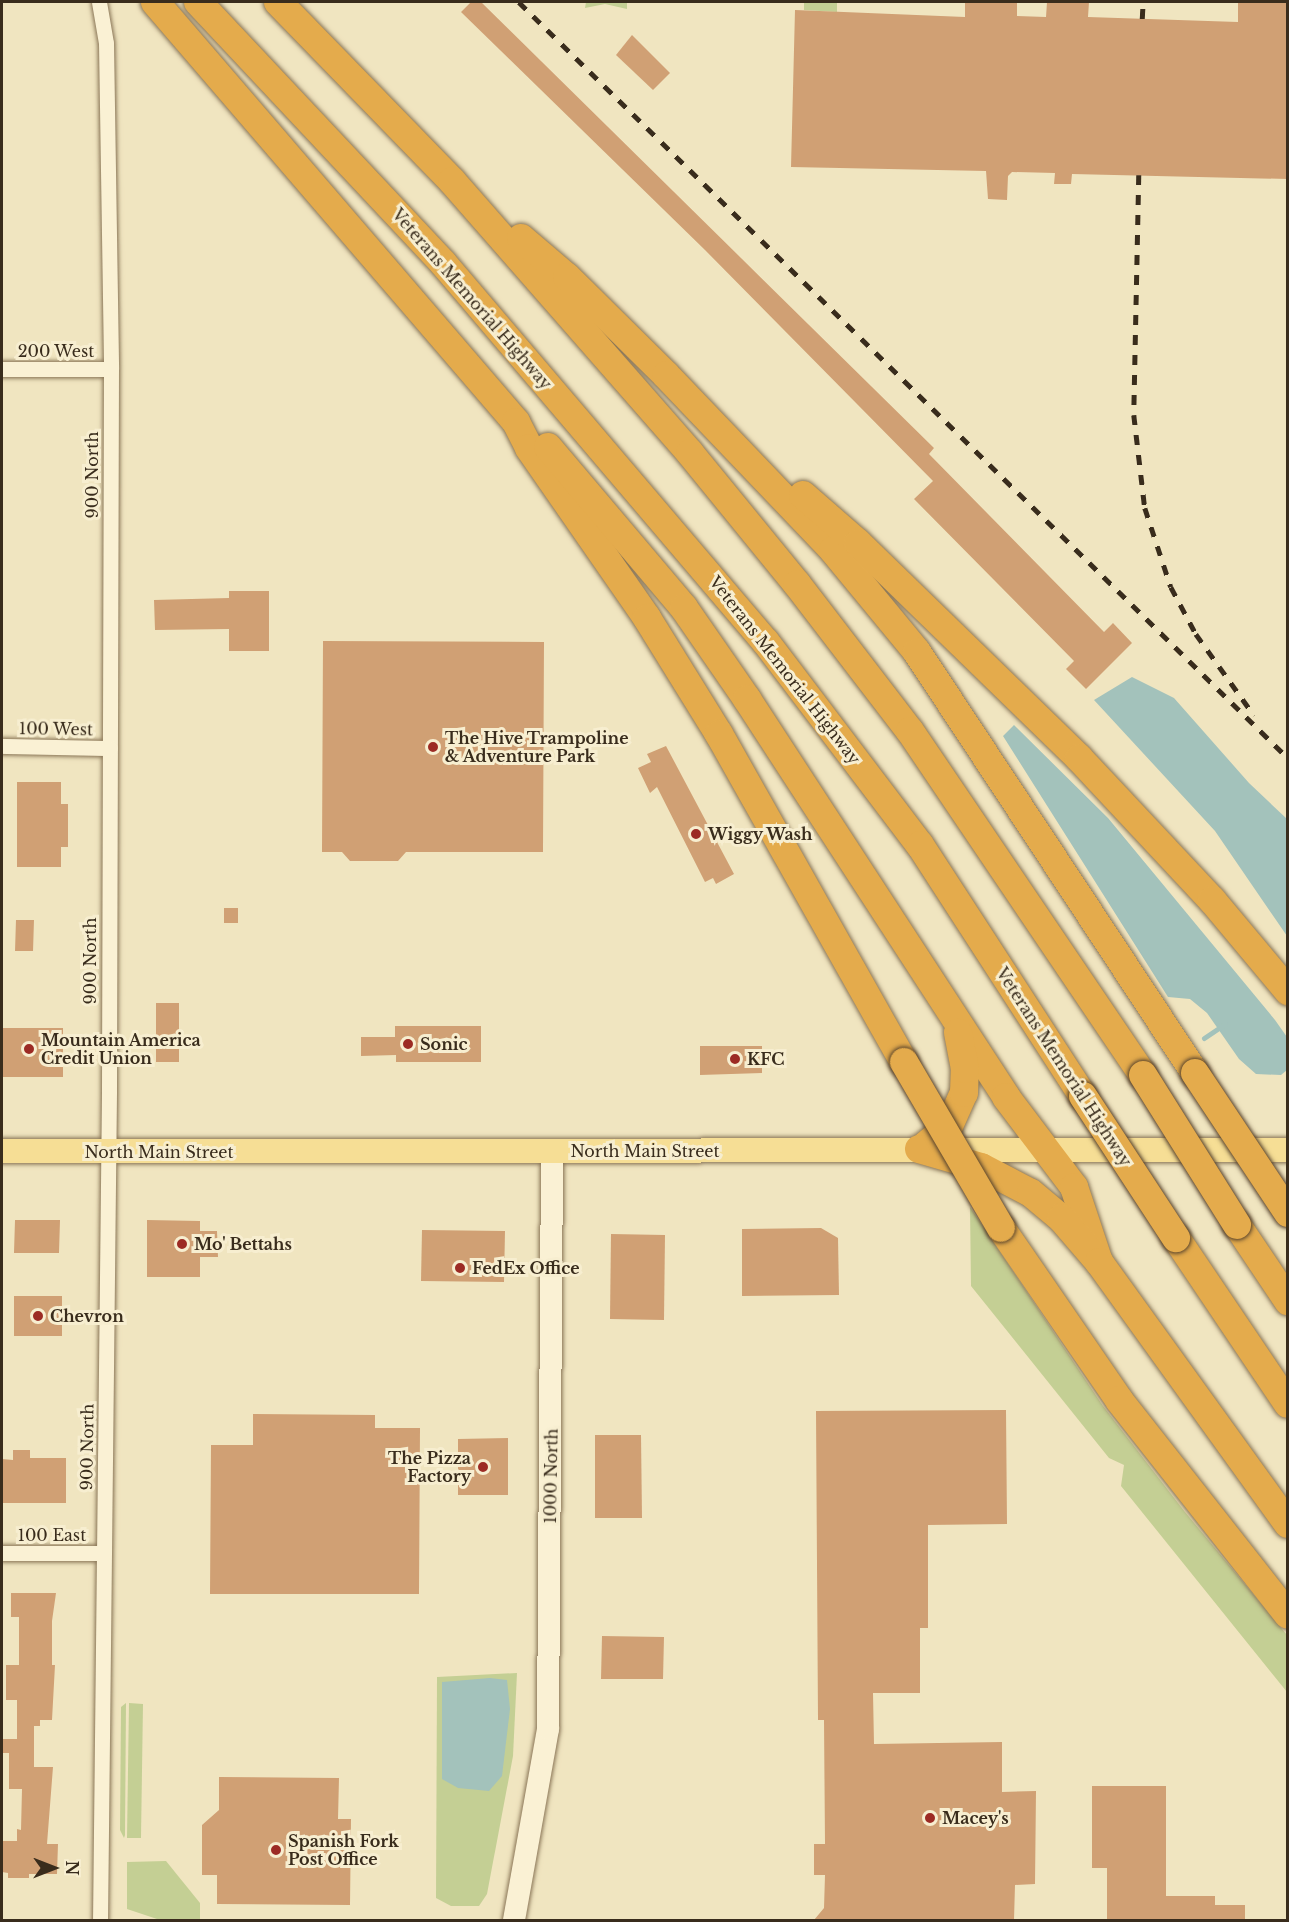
<!DOCTYPE html>
<style>
body{margin:0}
#map{position:relative;width:1289px;height:1922px;overflow:hidden;background:#f0e5c0;font-family:"Libre Baskerville",serif}
div>[style]{position:absolute}
[style*='--x']{left:calc(var(--x)*1px);top:calc(var(--y)*1px);width:calc(var(--w)*1px);rotate:calc(var(--a)*1deg)}
.green>*{inset:0;background:#c4cf94}
.water>*{inset:0;background:#a3c2bb}
.stream>*{height:5px;margin:-2.5px;padding:0 2.5px;transform-origin:2.5px;border-radius:2.5px;background:#a3c2bb}
.building>*{inset:0;background:#d0a074}
.roads{filter:drop-shadow(0 0 2px #8a7657) drop-shadow(0 0 2px #8a7657)}
.street>*{height:15px;margin:-7.5px;padding:0 7.5px;transform-origin:7.5px;border-radius:7.5px;background:#faf1d4}
.secondary>*{height:22px;margin:-11px;padding:0 11px;transform-origin:11px;border-radius:11px;background:#faf1d4}
.primary>*{height:24px;margin:-12px;padding:0 12px;transform-origin:12px;border-radius:12px;background:#f6de95}
.highway>*{height:28px;margin:-14px;padding:0 14px;transform-origin:14px;border-radius:14px;background:#e4ab4c}
.rail>*{height:4.5px;margin-top:-2.25px;transform-origin:0;background:repeating-linear-gradient(90deg,#392c1c 0 10px,transparent 0 20px)}
.bridges{filter:drop-shadow(0 0 2px #58432c) drop-shadow(0 0 2px #58432c)}
.highway-bridge>*{height:28px;margin:-14px;padding:0 14px;transform-origin:14px;border-radius:14px;background:#e4ab4c}
.dots>*{width:16px;height:16px;translate:-50% -50%;box-sizing:border-box;border:3px solid #f7eed0;border-radius:50%}
span{translate:-50% -50%;white-space:nowrap;text-align:center;line-height:1.15;-webkit-text-stroke:6px #f7eed0;paint-order:stroke}
.street-label{font-size:16px;color:#392c1c}
.poi-label{font-size:16px;color:#392c1c;font-weight:700}
.left{translate:0 -50%;text-align:left}
.right{translate:-100% -50%;text-align:right}
.frame{position:absolute;inset:0;border:3px solid #392c1c;pointer-events:none}
.north{position:absolute;left:24px;top:1838px;width:60px;height:60px;-webkit-text-stroke:4px #f7eed0;paint-order:stroke;rotate:90deg;font-size:16px;font-weight:700;line-height:24px;text-align:center;color:#392c1c}
.north::after{content:'';display:block;margin:auto;width:21px;height:27px;background:#392c1c;clip-path:polygon(50% 0,100% 100%,50% 72%,0 100%)}
</style>
<div id="map">
<div class="green">
<i style="clip-path:polygon(586px 2px,627px 2px,627px 9px,605px 4px,585px 8px)"></i>
<i style="clip-path:polygon(804px 2px,837px 2px,837px 12px,804px 10px)"></i>
<i style="clip-path:polygon(970px 1207px,1103px 1406px,1185px 1512px,1287px 1635px,1287px 1692px,1121px 1486px,1124px 1465px,1109px 1458px,971px 1286px)"></i>
<i style="clip-path:polygon(517px 1673px,513px 1756px,487px 1894px,479px 1906px,451px 1906px,436px 1898px,437px 1677px)"></i>
<i style="clip-path:polygon(126px 1703px,125px 1835px,124px 1838px,120px 1830px,121px 1707px)"></i>
<i style="clip-path:polygon(129px 1703px,143px 1704px,141px 1838px,127px 1838px)"></i>
<i style="clip-path:polygon(166px 1861px,200px 1903px,200px 1920px,160px 1920px,127px 1909px,127px 1862px)"></i>
</div>
<div class="water">
<i style="clip-path:polygon(1132px 677px,1174px 698px,1249px 783px,1287px 819px,1287px 936px,1215px 831px,1094px 700px)"></i>
<i style="clip-path:polygon(1014px 725px,1108px 818px,1275px 1020px,1287px 1037px,1287px 1070px,1281px 1075px,1256px 1074px,1239px 1059px,1207px 1013px,1190px 999px,1168px 997px,1003px 736px)"></i>
<i style="clip-path:polygon(490px 1678px,507px 1680px,510px 1709px,502px 1776px,489px 1791px,458px 1788px,442px 1779px,442px 1682px)"></i>
</div>
<div class="stream">
<i style="--x:1204;--y:1038;--w:25;--a:-34"></i>
</div>
<div class="building">
<i style="clip-path:polygon(471px 2px,481px 2px,934px 448px,929px 454px,1104px 632px,1113px 623px,1132px 643px,1086px 689px,1066px 669px,1074px 661px,914px 499px,933px 481px,705px 250px,461px 12px)"></i>
<i style="clip-path:polygon(965px 2px,1017px 2px,1017px 16px,1046px 17px,1047px 2px,1089px 2px,1088px 17px,1238px 22px,1238px 2px,1287px 2px,1287px 179px,1072px 174px,1071px 184px,1054px 184px,1055px 173px,1012px 172px,1008px 176px,1007px 200px,988px 199px,986px 171px,791px 167px,795px 10px,965px 17px)"></i>
<i style="clip-path:polygon(632px 35px,670px 73px,653px 90px,616px 55px)"></i>
<i style="clip-path:polygon(229px 591px,269px 591px,269px 651px,229px 651px,229px 629px,155px 630px,154px 600px,229px 598px)"></i>
<i style="clip-path:polygon(323px 641px,544px 642px,543px 852px,406px 852px,398px 861px,350px 861px,342px 852px,322px 852px)"></i>
<i style="clip-path:polygon(666px 746px,734px 874px,716px 884px,713px 878px,705px 882px,657px 787px,650px 793px,638px 768px,651px 762px,647px 754px)"></i>
<i style="clip-path:polygon(17px 782px,61px 782px,61px 804px,68px 804px,68px 847px,61px 847px,61px 867px,17px 867px)"></i>
<i style="clip-path:polygon(224px 908px,238px 908px,238px 923px,224px 923px)"></i>
<i style="clip-path:polygon(16px 920px,34px 920px,33px 951px,15px 951px)"></i>
<i style="clip-path:polygon(156px 1003px,179px 1003px,179px 1062px,156px 1062px)"></i>
<i style="clip-path:polygon(395px 1026px,481px 1026px,481px 1062px,396px 1062px,396px 1055px,361px 1056px,361px 1037px,395px 1037px)"></i>
<i style="clip-path:polygon(2px 1028px,63px 1028px,63px 1077px,2px 1077px)"></i>
<i style="clip-path:polygon(700px 1046px,762px 1046px,762px 1073px,700px 1075px)"></i>
<i style="clip-path:polygon(15px 1220px,60px 1220px,59px 1253px,14px 1253px)"></i>
<i style="clip-path:polygon(147px 1220px,200px 1221px,200px 1231px,217px 1231px,218px 1257px,200px 1257px,200px 1277px,147px 1277px)"></i>
<i style="clip-path:polygon(821px 1228px,838px 1238px,839px 1295px,742px 1296px,742px 1229px)"></i>
<i style="clip-path:polygon(422px 1230px,505px 1231px,504px 1282px,421px 1281px)"></i>
<i style="clip-path:polygon(611px 1234px,665px 1235px,664px 1320px,610px 1319px)"></i>
<i style="clip-path:polygon(14px 1296px,62px 1296px,62px 1336px,14px 1336px)"></i>
<i style="clip-path:polygon(1006px 1410px,1007px 1524px,928px 1525px,928px 1628px,920px 1628px,920px 1693px,873px 1693px,874px 1744px,1002px 1742px,1002px 1792px,1036px 1791px,1035px 1884px,1015px 1885px,1014px 1920px,814px 1920px,824px 1908px,825px 1875px,814px 1875px,814px 1844px,825px 1844px,824px 1720px,818px 1720px,816px 1411px)"></i>
<i style="clip-path:polygon(253px 1414px,375px 1415px,375px 1428px,420px 1428px,419px 1594px,210px 1594px,211px 1445px,253px 1445px)"></i>
<i style="clip-path:polygon(595px 1435px,641px 1435px,642px 1518px,595px 1518px)"></i>
<i style="clip-path:polygon(508px 1438px,508px 1495px,458px 1495px,458px 1439px)"></i>
<i style="clip-path:polygon(13px 1450px,30px 1450px,30px 1458px,66px 1458px,66px 1503px,2px 1503px,2px 1459px,13px 1460px)"></i>
<i style="clip-path:polygon(11px 1593px,56px 1593px,52px 1621px,52px 1665px,55px 1665px,52px 1720px,40px 1720px,40px 1726px,34px 1726px,34px 1767px,53px 1767px,47px 1844px,58px 1844px,57px 1874px,29px 1874px,29px 1878px,8px 1878px,8px 1873px,2px 1872px,2px 1841px,17px 1841px,17px 1829px,21px 1830px,22px 1789px,9px 1789px,9px 1753px,2px 1753px,2px 1739px,17px 1739px,17px 1700px,6px 1700px,6px 1665px,19px 1665px,19px 1617px,11px 1617px)"></i>
<i style="clip-path:polygon(602px 1636px,664px 1637px,663px 1679px,601px 1679px)"></i>
<i style="clip-path:polygon(219px 1777px,339px 1778px,338px 1819px,351px 1819px,350px 1905px,217px 1904px,217px 1875px,202px 1875px,202px 1825px,219px 1810px)"></i>
<i style="clip-path:polygon(1092px 1786px,1166px 1786px,1166px 1896px,1215px 1896px,1215px 1905px,1245px 1905px,1245px 1920px,1107px 1920px,1107px 1868px,1092px 1868px)"></i>
</div>
<div class="roads">
<div class="street">
<i style="--x:99;--y:2;--w:42;--a:80.3"></i>
<i style="--x:106;--y:43;--w:326;--a:89.1"></i>
<i style="--x:111;--y:369;--w:723;--a:90.16"></i>
<i style="--x:109;--y:1092;--w:828;--a:90.62"></i>
<i style="--x:2;--y:369;--w:109;--a:0"></i>
<i style="--x:2;--y:746;--w:108;--a:1.1"></i>
<i style="--x:2;--y:1553;--w:101;--a:0"></i>
</div>
<div class="secondary">
<i style="--x:514;--y:1920;--w:194;--a:-79.9"></i>
<i style="--x:548;--y:1729;--w:578;--a:-89.6"></i>
</div>
<div class="primary">
<i style="--x:2;--y:1151;--w:1286;--a:-0.04"></i>
</div>
<div class="highway">
<i style="--x:155;--y:2;--w:554;--a:49.32"></i>
<i style="--x:516;--y:422;--w:29;--a:63"></i>
<i style="--x:529;--y:448;--w:207;--a:55.2"></i>
<i style="--x:647;--y:618;--w:137;--a:58.2"></i>
<i style="--x:719;--y:734;--w:377;--a:60.6"></i>
<i style="--x:198;--y:2;--w:358;--a:46.8"></i>
<i style="--x:443;--y:263;--w:497;--a:49.6"></i>
<i style="--x:765;--y:641;--w:256;--a:52.8"></i>
<i style="--x:920;--y:845;--w:299;--a:57"></i>
<i style="--x:278;--y:2;--w:250;--a:45.8"></i>
<i style="--x:452;--y:181;--w:361;--a:48.8"></i>
<i style="--x:690;--y:453;--w:169;--a:50.8"></i>
<i style="--x:797;--y:584;--w:185;--a:52.5"></i>
<i style="--x:910;--y:731;--w:415;--a:55.9"></i>
<i style="--x:521;--y:238;--w:60;--a:40.3"></i>
<i style="--x:567;--y:277;--w:139;--a:44.7"></i>
<i style="--x:666;--y:375;--w:242;--a:46.3"></i>
<i style="--x:833;--y:550;--w:132;--a:50.5"></i>
<i style="--x:917;--y:652;--w:505;--a:56.56"></i>
<i style="--x:548;--y:447;--w:211;--a:49.8"></i>
<i style="--x:684;--y:608;--w:111;--a:55.3"></i>
<i style="--x:747;--y:699;--w:475;--a:56.9"></i>
<i style="--x:1006;--y:1097;--w:113;--a:52.9"></i>
<i style="--x:1074;--y:1187;--w:79;--a:71.6"></i>
<i style="--x:803;--y:495;--w:73;--a:41.1"></i>
<i style="--x:858;--y:543;--w:308;--a:44.2"></i>
<i style="--x:1079;--y:758;--w:195;--a:46.9"></i>
<i style="--x:1212;--y:900;--w:119;--a:50.1"></i>
<i style="--x:926;--y:1145;--w:30;--a:-40"></i>
<i style="--x:949;--y:1126;--w:36;--a:-66"></i>
<i style="--x:964;--y:1093;--w:24;--a:-88"></i>
<i style="--x:965;--y:1069;--w:37;--a:-101"></i>
<i style="--x:919;--y:1149;--w:65;--a:16.2"></i>
<i style="--x:981;--y:1167;--w:56;--a:27.5"></i>
<i style="--x:1031;--y:1193;--w:39;--a:40"></i>
<i style="--x:1061;--y:1218;--w:58;--a:49.2"></i>
<i style="--x:1099;--y:1262;--w:323;--a:54.2"></i>
<i style="--x:1237;--y:1225;--w:92;--a:56.1"></i>
<i style="--x:1001;--y:1228;--w:209;--a:55.5"></i>
<i style="--x:1119;--y:1400;--w:273;--a:51.8"></i>
<i style="--x:1176;--y:1238;--w:200;--a:56"></i>
</div>
</div>
<div class="rail">
<i style="--x:519;--y:2;--w:1078;--a:44.51"></i>
<i style="--x:1142;--y:19;--w:17;--a:-87"></i>
<i style="--x:1139;--y:175;--w:240;--a:91.2"></i>
<i style="--x:1134;--y:415;--w:94;--a:83.3"></i>
<i style="--x:1145;--y:508;--w:83;--a:71.8"></i>
<i style="--x:1171;--y:587;--w:53;--a:62"></i>
<i style="--x:1196;--y:634;--w:100;--a:54.4"></i>
</div>
<div class="bridges">
<div class="highway-bridge">
<i style="--x:904;--y:1062;--w:192;--a:59.7"></i>
<i style="--x:1195;--y:1073;--w:168;--a:56.4"></i>
<i style="--x:1143;--y:1075;--w:177;--a:57.9"></i>
<i style="--x:1083;--y:1096;--w:170;--a:56.8"></i>
</div>
</div>
<div class="dots">
<i style="left:433px;top:747px;background:#9c2b24"></i>
<i style="left:696px;top:834px;background:#9c2b24"></i>
<i style="left:408px;top:1044px;background:#9c2b24"></i>
<i style="left:29px;top:1049px;background:#9c2b24"></i>
<i style="left:735px;top:1059px;background:#9c2b24"></i>
<i style="left:182px;top:1244px;background:#9c2b24"></i>
<i style="left:460px;top:1268px;background:#9c2b24"></i>
<i style="left:38px;top:1316px;background:#9c2b24"></i>
<i style="left:483px;top:1467px;background:#9c2b24"></i>
<i style="left:930px;top:1818px;background:#9c2b24"></i>
<i style="left:276px;top:1850px;background:#9c2b24"></i>
</div>
<div class="street-label">
<span style="left:472px;top:299px;rotate:49deg">Veterans Memorial Highway</span>
<span style="left:56px;top:351px">200 West</span>
<span style="left:92px;top:475px;rotate:-90deg">900 North</span>
<span style="left:785px;top:670px;rotate:52deg">Veterans Memorial Highway</span>
<span style="left:56px;top:729px;rotate:1deg">100 West</span>
<span style="left:90px;top:961px;rotate:-90deg">900 North</span>
<span style="left:1064px;top:1067px;rotate:57deg">Veterans Memorial Highway</span>
<span style="left:645px;top:1151px">North Main Street</span>
<span style="left:159px;top:1152px">North Main Street</span>
<span style="left:87px;top:1447px;rotate:-89deg">900 North</span>
<span style="left:551px;top:1476px;rotate:-89deg">1000 North</span>
<span style="left:52px;top:1535px">100 East</span>
</div>
<div class="poi-label">
<span class="left" style="left:445px;top:747px">The Hive Trampoline<br>&amp; Adventure Park</span>
<span class="left" style="left:708px;top:834px">Wiggy Wash</span>
<span class="left" style="left:41px;top:1049px">Mountain America<br>Credit Union</span>
<span class="left" style="left:420px;top:1044px">Sonic</span>
<span class="left" style="left:747px;top:1059px">KFC</span>
<span class="left" style="left:194px;top:1244px">Mo' Bettahs</span>
<span class="left" style="left:472px;top:1268px">FedEx Office</span>
<span class="left" style="left:50px;top:1316px">Chevron</span>
<span class="right" style="left:471px;top:1467px">The Pizza<br>Factory</span>
<span class="left" style="left:942px;top:1818px">Macey's</span>
<span class="left" style="left:288px;top:1850px">Spanish Fork<br>Post Office</span>
</div>
<div class="frame"></div>
<div class="north">N</div>
</div>
